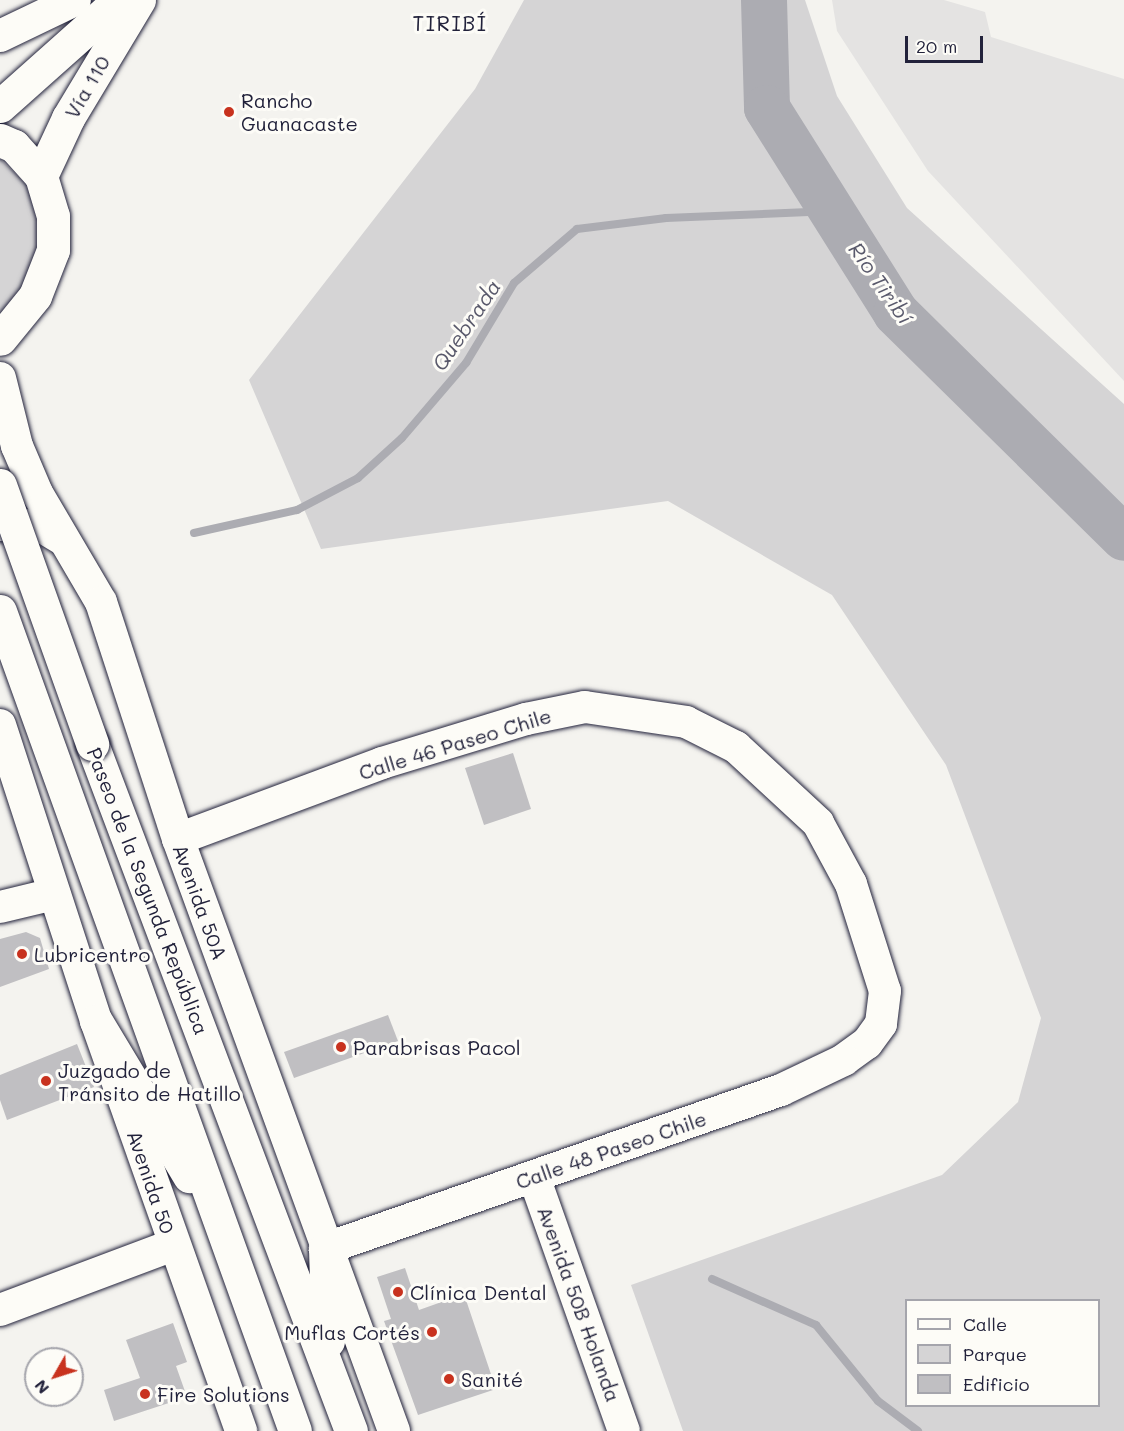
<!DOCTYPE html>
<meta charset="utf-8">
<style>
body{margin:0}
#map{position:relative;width:1124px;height:1431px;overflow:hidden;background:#f4f3ef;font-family:Mali,sans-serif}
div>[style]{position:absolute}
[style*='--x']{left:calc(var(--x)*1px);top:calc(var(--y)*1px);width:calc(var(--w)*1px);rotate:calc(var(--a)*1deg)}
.built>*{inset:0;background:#e4e3e2}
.green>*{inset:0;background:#d5d4d5}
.stream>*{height:8px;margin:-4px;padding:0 4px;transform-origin:4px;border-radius:4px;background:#acacb2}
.river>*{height:46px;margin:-23px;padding:0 23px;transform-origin:23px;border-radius:23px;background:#acacb2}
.building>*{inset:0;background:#c0bfc2}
.roads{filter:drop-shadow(0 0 2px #22223b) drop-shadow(0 0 2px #22223b)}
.minor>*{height:32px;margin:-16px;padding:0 16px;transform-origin:16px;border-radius:16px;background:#fdfcf7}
.major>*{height:33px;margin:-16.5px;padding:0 16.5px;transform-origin:16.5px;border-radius:16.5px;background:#fdfcf7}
.highway>*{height:33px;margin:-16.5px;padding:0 16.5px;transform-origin:16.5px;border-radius:16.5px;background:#fdfcf7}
.bridges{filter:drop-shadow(0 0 2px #22223b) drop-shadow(0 0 2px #22223b)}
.highway-bridge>*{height:33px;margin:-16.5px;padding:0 16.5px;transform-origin:16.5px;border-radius:16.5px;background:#fdfcf7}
.dots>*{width:16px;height:16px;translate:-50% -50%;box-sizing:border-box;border:3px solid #fdfcf7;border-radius:50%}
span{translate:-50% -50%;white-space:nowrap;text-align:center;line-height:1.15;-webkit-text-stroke:6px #fdfcf7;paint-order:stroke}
.street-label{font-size:20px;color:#22223b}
.poi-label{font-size:20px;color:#22223b}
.left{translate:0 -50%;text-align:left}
.right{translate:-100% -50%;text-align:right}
.neighbourhood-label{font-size:21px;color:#22223b;letter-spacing:1.5px}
.water-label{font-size:21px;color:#59596b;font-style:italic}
.legend{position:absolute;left:905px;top:1299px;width:195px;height:108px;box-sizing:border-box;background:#fdfcf7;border:2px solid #a5a5ac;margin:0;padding:8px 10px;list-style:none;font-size:18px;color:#22223b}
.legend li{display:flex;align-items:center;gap:12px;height:30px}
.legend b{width:30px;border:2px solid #a5a5ac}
.north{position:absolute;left:24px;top:1347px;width:60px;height:60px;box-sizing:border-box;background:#fdfcf7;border:2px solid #a5a5ac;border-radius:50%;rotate:231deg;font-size:16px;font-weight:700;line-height:24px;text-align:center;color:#22223b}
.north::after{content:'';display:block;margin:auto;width:21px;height:27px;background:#c8321e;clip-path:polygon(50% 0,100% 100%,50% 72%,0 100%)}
.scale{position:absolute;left:905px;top:36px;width:78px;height:27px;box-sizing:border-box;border:3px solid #22223b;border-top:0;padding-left:8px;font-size:18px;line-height:21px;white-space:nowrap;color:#22223b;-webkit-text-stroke:4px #fdfcf7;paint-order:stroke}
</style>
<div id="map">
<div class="built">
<i style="clip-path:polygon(832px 0,944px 0,985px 12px,991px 37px,1124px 79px,1124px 381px,928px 171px,837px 31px)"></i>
</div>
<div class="green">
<i style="clip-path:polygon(evenodd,524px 0,805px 0,837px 96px,907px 208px,1124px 404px,1124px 1431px,683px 1431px,631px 1285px,942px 1175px,1018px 1102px,1041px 1018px,946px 765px,832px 595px,668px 501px,321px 549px,249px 380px,475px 89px,524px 0,906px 1300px,1098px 1300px,1098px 1406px,906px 1406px,906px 1300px)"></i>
<i style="clip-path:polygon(0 159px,26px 184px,36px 203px,37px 272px,0 319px)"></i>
</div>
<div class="stream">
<i style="--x:194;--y:533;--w:106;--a:-12.6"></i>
<i style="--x:297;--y:510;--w:69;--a:-27.7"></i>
<i style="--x:358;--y:478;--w:59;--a:-42.3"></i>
<i style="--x:402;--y:438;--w:99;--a:-49.5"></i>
<i style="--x:466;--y:363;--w:93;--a:-59"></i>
<i style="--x:514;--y:283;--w:83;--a:-40.6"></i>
<i style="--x:577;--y:229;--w:90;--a:-7"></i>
<i style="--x:666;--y:218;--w:166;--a:-2.4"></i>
<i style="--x:712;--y:1279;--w:114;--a:23.9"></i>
<i style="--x:816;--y:1325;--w:98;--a:50.8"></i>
<i style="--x:878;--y:1401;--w:50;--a:36.9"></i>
</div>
<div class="river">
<i style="--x:764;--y:0;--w:108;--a:88.4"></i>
<i style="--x:767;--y:108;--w:242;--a:57.8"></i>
<i style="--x:896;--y:313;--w:320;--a:44.6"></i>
</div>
<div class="building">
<i style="clip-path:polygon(513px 753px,531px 809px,484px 825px,465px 768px)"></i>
<i style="clip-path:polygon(26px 932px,40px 938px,49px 969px,0 987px,0 939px)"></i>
<i style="clip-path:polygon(388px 1015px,398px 1041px,294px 1078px,284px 1052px)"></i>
<i style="clip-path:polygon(77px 1044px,94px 1087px,7px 1120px,0 1100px,0 1075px)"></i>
<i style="clip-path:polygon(405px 1268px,419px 1310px,464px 1294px,496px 1389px,418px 1415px,384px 1321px,391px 1319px,377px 1277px)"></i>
<i style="clip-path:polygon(173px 1323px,187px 1362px,176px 1366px,187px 1397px,114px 1421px,104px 1390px,140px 1378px,126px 1340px)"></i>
</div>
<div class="roads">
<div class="minor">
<i style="--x:0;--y:36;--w:83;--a:-25.6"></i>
<i style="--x:0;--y:378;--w:70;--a:76"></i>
<i style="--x:17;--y:446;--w:51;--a:66.9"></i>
<i style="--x:37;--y:493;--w:126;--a:59.6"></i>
<i style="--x:101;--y:602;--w:249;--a:72"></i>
<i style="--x:178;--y:839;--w:630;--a:69.95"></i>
<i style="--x:0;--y:725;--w:311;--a:72"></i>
<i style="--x:96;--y:1021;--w:435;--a:70.5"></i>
<i style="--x:178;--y:839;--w:218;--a:-20.4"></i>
<i style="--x:382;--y:763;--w:151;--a:-17"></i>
<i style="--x:526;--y:719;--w:60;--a:-11.5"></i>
<i style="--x:585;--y:707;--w:102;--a:8.4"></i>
<i style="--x:686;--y:722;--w:56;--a:26.6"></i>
<i style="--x:736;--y:747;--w:112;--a:42.8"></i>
<i style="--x:818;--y:823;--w:69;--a:61.6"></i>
<i style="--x:851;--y:884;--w:112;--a:72.4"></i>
<i style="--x:885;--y:991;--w:33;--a:97"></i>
<i style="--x:881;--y:1024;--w:24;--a:126"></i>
<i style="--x:867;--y:1043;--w:29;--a:144"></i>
<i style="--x:844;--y:1060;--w:70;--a:154.5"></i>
<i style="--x:781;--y:1090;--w:483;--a:160.8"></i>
<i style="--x:0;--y:907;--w:56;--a:-13.5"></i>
<i style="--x:534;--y:1177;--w:269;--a:70.5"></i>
<i style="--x:0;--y:1310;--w:185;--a:-20.6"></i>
</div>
<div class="major">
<i style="--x:0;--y:106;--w:159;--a:-41.7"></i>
<i style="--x:0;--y:140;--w:15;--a:23"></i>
<i style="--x:14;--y:146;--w:40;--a:48"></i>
<i style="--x:41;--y:176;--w:42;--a:73.3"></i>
<i style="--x:53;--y:216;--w:34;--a:90"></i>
<i style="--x:53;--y:250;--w:49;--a:111.4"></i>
<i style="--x:35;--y:296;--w:55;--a:129.1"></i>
<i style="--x:41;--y:176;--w:64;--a:-65"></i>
<i style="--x:68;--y:118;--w:138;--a:-59"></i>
</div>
<div class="highway">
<i style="--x:0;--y:524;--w:42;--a:2.7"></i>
<i style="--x:42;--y:526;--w:23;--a:31"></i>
<i style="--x:0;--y:611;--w:871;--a:70.21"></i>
<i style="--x:92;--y:744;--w:734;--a:69.34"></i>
<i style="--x:96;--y:1021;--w:181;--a:59"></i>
<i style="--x:325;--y:1249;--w:92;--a:88.1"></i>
</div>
</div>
<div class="bridges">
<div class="highway-bridge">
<i style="--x:0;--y:485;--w:275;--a:70.4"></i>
</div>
</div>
<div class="dots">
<i style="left:229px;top:112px;background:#c8321e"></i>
<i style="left:22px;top:954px;background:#c8321e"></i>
<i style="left:341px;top:1047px;background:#c8321e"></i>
<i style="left:46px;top:1081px;background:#c8321e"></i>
<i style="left:398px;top:1292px;background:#c8321e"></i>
<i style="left:432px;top:1332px;background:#c8321e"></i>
<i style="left:449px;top:1379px;background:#c8321e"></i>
<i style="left:145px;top:1394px;background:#c8321e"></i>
</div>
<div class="street-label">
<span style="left:87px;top:87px;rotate:-60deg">Vía 110</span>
<span style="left:455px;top:744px;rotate:-17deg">Calle 46 Paseo Chile</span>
<span style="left:148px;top:891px;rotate:69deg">Paseo de la Segunda República</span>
<span style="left:200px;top:902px;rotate:70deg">Avenida 50A</span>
<span style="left:611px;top:1150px;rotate:-19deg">Calle 48 Paseo Chile</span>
<span style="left:151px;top:1182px;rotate:71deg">Avenida 50</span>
<span style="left:579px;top:1304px;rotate:70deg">Avenida 50B Holanda</span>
</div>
<div class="poi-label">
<span class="left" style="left:241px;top:112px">Rancho<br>Guanacaste</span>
<span class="left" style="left:34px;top:954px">Lubricentro</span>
<span class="left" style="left:353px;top:1047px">Parabrisas Pacol</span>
<span class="left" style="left:58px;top:1082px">Juzgado de<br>Tránsito de Hatillo</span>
<span class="left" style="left:410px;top:1292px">Clínica Dental</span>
<span class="right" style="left:420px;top:1332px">Muflas Cortés</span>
<span class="left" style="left:461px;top:1379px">Sanité</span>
<span class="left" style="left:157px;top:1394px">Fire Solutions</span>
</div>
<div class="neighbourhood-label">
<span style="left:450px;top:23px">TIRIBÍ</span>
</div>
<div class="water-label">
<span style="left:881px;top:283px;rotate:55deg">Río Tiribí</span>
<span style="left:466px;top:325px;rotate:-56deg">Quebrada</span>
</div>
<ul class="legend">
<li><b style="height:8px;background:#fdfcf7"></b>Calle</li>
<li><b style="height:16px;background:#d5d4d5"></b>Parque</li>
<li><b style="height:16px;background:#c0bfc2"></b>Edificio</li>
</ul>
<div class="north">N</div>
<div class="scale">20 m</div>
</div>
